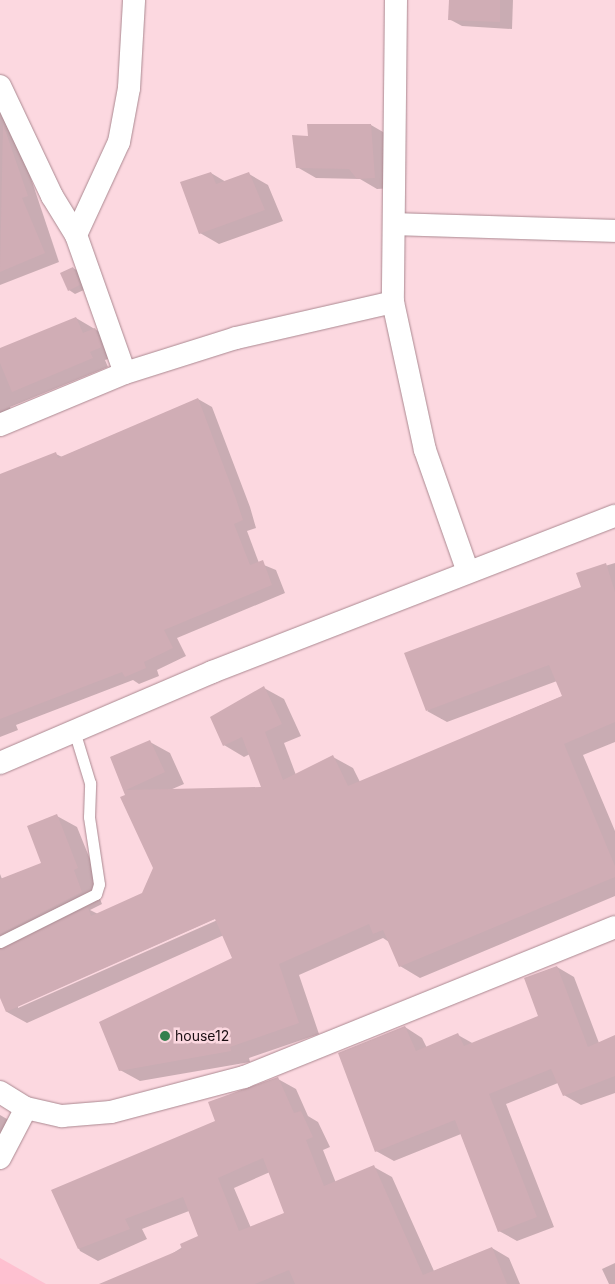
<!DOCTYPE html>
<style>
body{margin:0}
#map{position:relative;width:615px;height:1284px;overflow:hidden;background:#fcd8e0;font-family:Inter,sans-serif}
div>[style]{position:absolute}
[style*='--x']{left:calc(var(--x)*1px);top:calc(var(--y)*1px);width:calc(var(--w)*1px);rotate:calc(var(--a)*1deg)}
.green>*{inset:0;background:#fec0d0}
.shadow>*{inset:0;background:#0003}
.building>*{inset:0;background:#d0adb5}
.roads{filter:drop-shadow(0 0 1px #ab8991) drop-shadow(0 0 1px #ab8991)}
.lane>*{height:11px;margin:-5.5px;padding:0 5.5px;transform-origin:5.5px;border-radius:5.5px;background:#fff}
.street>*{height:22px;margin:-11px;padding:0 11px;transform-origin:11px;border-radius:11px;background:#fff}
.dots>*{width:14px;height:14px;translate:-50% -50%;box-sizing:border-box;border:2px solid #fcd8e0;border-radius:50%}
span{translate:-50% -50%;white-space:nowrap;text-align:center;line-height:1.15;-webkit-text-stroke:5px #fcd8e0;paint-order:stroke}
.poi-label{font-size:14px;color:#1a0e12}
.left{translate:0 -50%;text-align:left}
</style>
<div id="map">
<div class="green">
<i style="clip-path:polygon(0 1258px,46px 1284px,0 1284px)"></i>
</div>
<div class="shadow">
<i style="clip-path:polygon(450px 0,513px 0,512px 29px,462px 26px,449px 19px)"></i>
<i style="clip-path:polygon(0 86px,59px 262px,0 285px)"></i>
<i style="clip-path:polygon(371px 125px,390px 136px,394px 188px,377px 189px,360px 179px,316px 178px,297px 167px)"></i>
<i style="clip-path:polygon(211px 173px,226px 182px,249px 174px,268px 185px,283px 221px,219px 244px,200px 233px)"></i>
<i style="clip-path:polygon(73px 268px,80px 272px,86px 289px,75px 294px,69px 290px)"></i>
<i style="clip-path:polygon(76px 318px,110px 338px,117px 356px,105px 360px,108px 367px,10px 407px,12px 412px,0 417px,0 349px)"></i>
<i style="clip-path:polygon(198px 399px,212px 407px,250px 507px,256px 528px,247px 531px,259px 563px,276px 570px,285px 593px,177px 638px,186px 656px,157px 670px,159px 676px,139px 684px,133px 680px,16px 725px,18px 730px,0 737px,0 475px,56px 454px,62px 457px)"></i>
<i style="clip-path:polygon(evenodd,615px 563px,615px 742px,583px 755px,615px 831px,615px 896px,420px 978px,400px 966px,389px 942px,383px 938px,299px 975px,319px 1034px,249px 1058px,250px 1062px,140px 1081px,120px 1070px,234px 959px,224px 935px,27px 1023px,7px 1012px,0 995px,0 874px,2px 879px,43px 863px,57px 816px,77px 827px,98px 879px,93px 881px,102px 904px,90px 910px,98px 914px,143px 894px,154px 868px,111px 757px,150px 742px,170px 753px,184px 784px,170px 790px,263px 788px,250px 754px,244px 757px,224px 745px,264px 688px,284px 699px,301px 736px,284px 743px,296px 775px,333px 757px,353px 768px,360px 782px,563px 696px,557px 681px,447px 722px,427px 711px,582px 588px,578px 574px,615px 563px,221px 916px,222px 918px,18px 1008px,18px 1006px,221px 916px)"></i>
<i style="clip-path:polygon(557px 967px,574px 977px,599px 1043px,615px 1036px,615px 1093px,581px 1105px,564px 1095px,558px 1083px,506px 1104px,554px 1227px,517px 1241px,499px 1231px,461px 1134px,394px 1161px,376px 1151px,405px 1027px,422px 1038px,427px 1048px,458px 1035px,474px 1044px,540px 1016px)"></i>
<i style="clip-path:polygon(evenodd,278px 1079px,296px 1089px,308px 1116px,318px 1122px,330px 1147px,323px 1150px,336px 1183px,374px 1167px,392px 1177px,434px 1271px,492px 1248px,509px 1258px,520px 1284px,124px 1284px,200px 1236px,189px 1211px,142px 1229px,147px 1239px,98px 1261px,80px 1251px,53px 1191px,217px 1122px,278px 1079px,270px 1172px,286px 1214px,251px 1228px,234px 1188px,270px 1172px)"></i>
<i style="clip-path:polygon(0 1115px,19px 1126px,0 1152px)"></i>
<i style="clip-path:polygon(615px 1263px,615px 1284px,609px 1284px,602px 1269px)"></i>
</div>
<div class="building">
<i style="clip-path:polygon(449px 0,500px 0,500px 22px,448px 20px)"></i>
<i style="clip-path:polygon(3px 124px,28px 196px,22px 198px,45px 253px,0 272px)"></i>
<i style="clip-path:polygon(307px 124px,371px 124px,375px 178px,357px 179px,349px 169px,296px 168px,292px 135px,308px 136px)"></i>
<i style="clip-path:polygon(211px 172px,216px 184px,249px 172px,265px 210px,199px 234px,180px 182px)"></i>
<i style="clip-path:polygon(73px 267px,80px 285px,68px 291px,60px 273px)"></i>
<i style="clip-path:polygon(76px 317px,83px 333px,95px 328px,102px 347px,90px 352px,93px 358px,12px 392px,0 363px,0 348px)"></i>
<i style="clip-path:polygon(198px 398px,236px 499px,243px 520px,234px 524px,250px 565px,263px 560px,272px 585px,164px 630px,173px 648px,144px 662px,146px 668px,125px 677px,122px 672px,0 719px,0 474px,56px 452px,58px 458px)"></i>
<i style="clip-path:polygon(606px 563px,615px 592px,615px 722px,564px 744px,615px 866px,615px 877px,399px 967px,383px 930px,373px 934px,369px 924px,279px 964px,299px 1023px,230px 1047px,231px 1051px,119px 1071px,99px 1022px,232px 958px,215px 919px,6px 1012px,0 998px,0 949px,88px 907px,91px 916px,142px 893px,153px 868px,120px 797px,125px 795px,110px 757px,150px 740px,165px 772px,126px 790px,261px 787px,242px 737px,223px 746px,210px 717px,264px 686px,282px 724px,265px 732px,283px 780px,333px 755px,348px 786px,562px 696px,549px 665px,426px 711px,404px 653px,581px 587px,576px 573px)"></i>
<i style="clip-path:polygon(57px 814px,78px 868px,74px 870px,82px 892px,0 934px,0 879px,41px 863px,27px 826px)"></i>
<i style="clip-path:polygon(557px 966px,588px 1047px,615px 1035px,615px 1076px,563px 1096px,551px 1069px,489px 1094px,537px 1217px,498px 1232px,455px 1120px,375px 1152px,338px 1053px,405px 1026px,416px 1051px,458px 1033px,464px 1046px,538px 1016px,524px 978px)"></i>
<i style="clip-path:polygon(evenodd,278px 1077px,294px 1113px,301px 1111px,313px 1137px,306px 1140px,324px 1186px,374px 1165px,423px 1275px,492px 1247px,507px 1284px,295px 1284px,289px 1270px,255px 1284px,99px 1284px,182px 1249px,180px 1244px,198px 1236px,183px 1197px,125px 1219px,130px 1229px,78px 1249px,51px 1190px,215px 1121px,208px 1102px,278px 1077px,263px 1158px,284px 1213px,239px 1231px,218px 1178px,263px 1158px)"></i>
</div>
<div class="roads">
<div class="lane">
<i style="--x:0;--y:942;--w:107;--a:-26.6"></i>
<i style="--x:96;--y:894;--w:10;--a:-73"></i>
<i style="--x:99;--y:884;--w:68;--a:-98.5"></i>
<i style="--x:89;--y:817;--w:34;--a:-88"></i>
<i style="--x:90;--y:783;--w:51;--a:-107"></i>
</div>
<div class="street">
<i style="--x:396;--y:0;--w:302;--a:90.6"></i>
<i style="--x:393;--y:302;--w:151;--a:77.8"></i>
<i style="--x:425;--y:450;--w:129;--a:70.6"></i>
<i style="--x:0;--y:86;--w:122;--a:64.7"></i>
<i style="--x:52;--y:196;--w:46;--a:58.4"></i>
<i style="--x:76;--y:235;--w:146;--a:70.5"></i>
<i style="--x:395;--y:224;--w:220;--a:1.8"></i>
<i style="--x:76;--y:235;--w:102;--a:-65.2"></i>
<i style="--x:119;--y:142;--w:55;--a:-79.5"></i>
<i style="--x:129;--y:88;--w:88;--a:-86.7"></i>
<i style="--x:0;--y:425;--w:135;--a:-22.6"></i>
<i style="--x:125;--y:373;--w:116;--a:-17.5"></i>
<i style="--x:236;--y:338;--w:161;--a:-12.9"></i>
<i style="--x:0;--y:763;--w:231;--a:-23.2"></i>
<i style="--x:212;--y:672;--w:432;--a:-21.2"></i>
<i style="--x:0;--y:1092;--w:31;--a:32"></i>
<i style="--x:26;--y:1108;--w:37;--a:13"></i>
<i style="--x:62;--y:1116;--w:49;--a:-4.7"></i>
<i style="--x:111;--y:1112;--w:138;--a:-14.7"></i>
<i style="--x:244;--y:1077;--w:400;--a:-22"></i>
<i style="--x:0;--y:1158;--w:56;--a:-62.5"></i>
</div>
</div>
<div class="dots">
<i style="left:165px;top:1036px;background:#347f4d"></i>
</div>
<div class="poi-label">
<span class="left" style="left:175px;top:1036px">house12</span>
</div>
</div>
